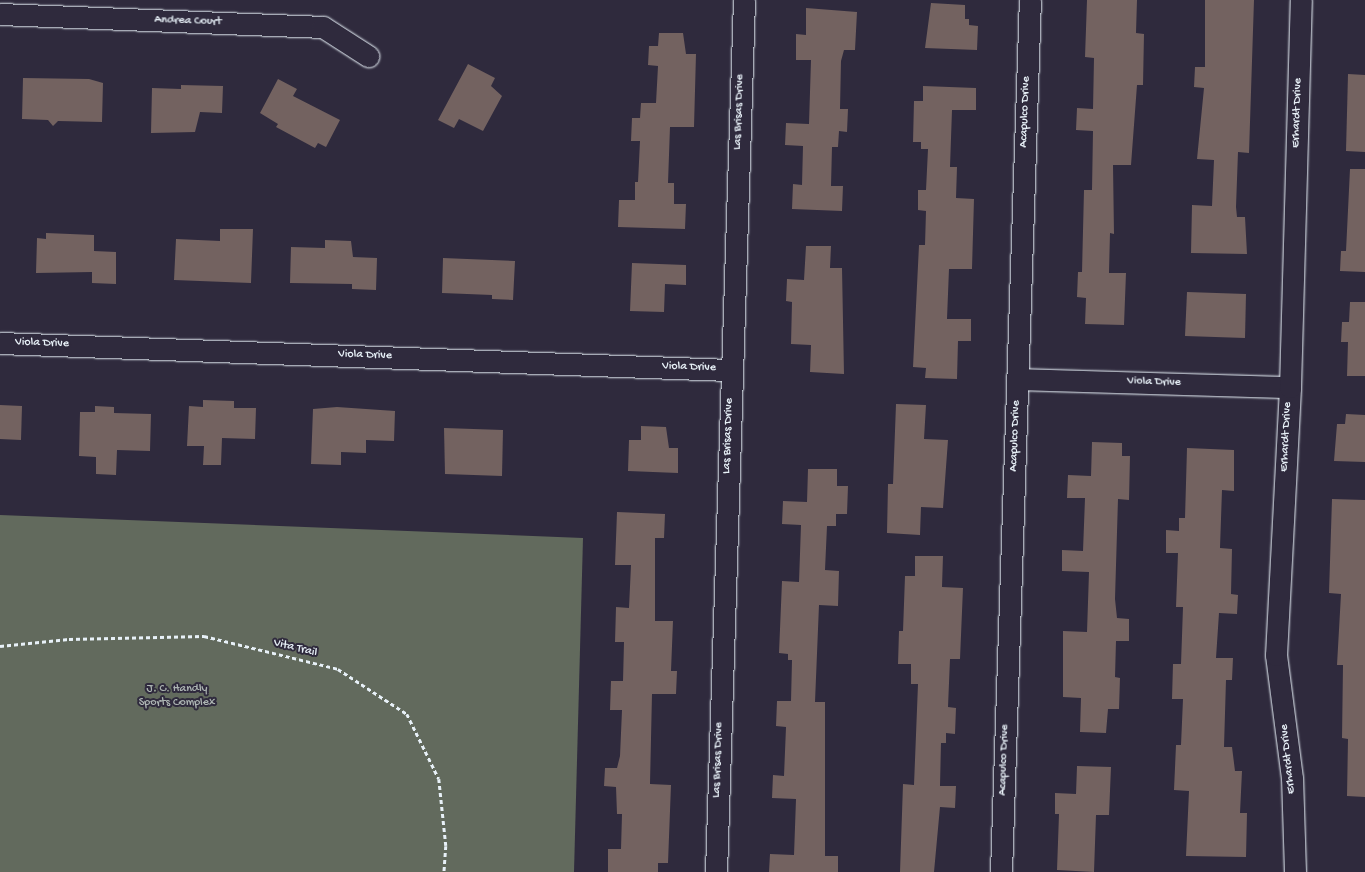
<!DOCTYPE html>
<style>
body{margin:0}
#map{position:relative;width:1365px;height:872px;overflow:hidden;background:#2f2a3d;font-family:"Gochi Hand",sans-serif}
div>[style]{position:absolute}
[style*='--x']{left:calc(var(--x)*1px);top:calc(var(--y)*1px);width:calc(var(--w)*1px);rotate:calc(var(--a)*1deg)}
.green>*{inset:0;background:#626a5d}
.building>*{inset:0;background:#736260}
.path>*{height:2.5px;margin-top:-1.25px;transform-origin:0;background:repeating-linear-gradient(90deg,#e8f1f8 0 4px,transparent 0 7px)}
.roads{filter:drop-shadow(0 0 1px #e8f1f8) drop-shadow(0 0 1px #e8f1f8)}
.minor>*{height:21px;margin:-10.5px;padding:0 10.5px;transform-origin:10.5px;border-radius:10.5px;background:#2f2a3d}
span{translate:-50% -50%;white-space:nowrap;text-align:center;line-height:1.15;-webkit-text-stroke:4px #2f2a3d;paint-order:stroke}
.street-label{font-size:12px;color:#e8f1f8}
.park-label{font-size:12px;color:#acb4b2}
</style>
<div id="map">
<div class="green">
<i style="clip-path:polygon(0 515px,583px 538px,574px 872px,0 872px)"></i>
</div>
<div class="building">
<i style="clip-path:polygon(1087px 0,1137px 0,1136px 33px,1144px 34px,1143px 85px,1137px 85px,1131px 165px,1113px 165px,1114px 234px,1110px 233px,1109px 273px,1126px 273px,1124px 325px,1085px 324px,1086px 298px,1077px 297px,1078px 272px,1082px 272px,1084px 190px,1092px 190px,1093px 131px,1076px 130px,1077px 108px,1093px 109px,1094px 58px,1085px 57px)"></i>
<i style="clip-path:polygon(1205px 0,1254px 0,1249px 153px,1238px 152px,1236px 207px,1237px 217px,1245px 217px,1247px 254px,1191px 253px,1192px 205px,1212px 206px,1214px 160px,1197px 159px,1204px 88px,1194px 87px,1195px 67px,1205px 67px)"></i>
<i style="clip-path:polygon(931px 3px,965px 5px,965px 19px,969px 19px,969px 25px,978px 26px,977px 50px,925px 48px)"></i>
<i style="clip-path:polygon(806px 8px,857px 12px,855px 50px,844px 50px,841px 61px,840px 109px,848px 109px,847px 132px,839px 131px,838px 147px,832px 147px,831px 186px,843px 186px,842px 211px,792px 209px,793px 184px,802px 185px,803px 146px,785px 145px,786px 123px,809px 124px,811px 60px,796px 60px,796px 34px,806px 35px)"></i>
<i style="clip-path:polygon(659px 33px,683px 33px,686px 54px,696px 54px,694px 127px,670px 127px,668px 183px,674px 183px,674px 204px,686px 204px,685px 229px,618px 227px,619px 200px,635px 200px,635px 182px,638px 182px,640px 141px,631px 141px,632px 118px,640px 118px,641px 103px,656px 103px,658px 66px,648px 65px,649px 46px,658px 46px)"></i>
<i style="clip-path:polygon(468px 64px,495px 78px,491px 86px,502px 96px,483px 131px,459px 119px,454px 128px,438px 120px)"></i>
<i style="clip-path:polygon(1348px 74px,1365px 75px,1365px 152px,1346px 151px)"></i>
<i style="clip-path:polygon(23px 78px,89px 79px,103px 83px,102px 122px,58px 121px,53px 126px,48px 120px,22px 119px)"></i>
<i style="clip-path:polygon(278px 79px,297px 89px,293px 96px,340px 120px,326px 147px,318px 143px,315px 148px,276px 127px,278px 124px,260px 113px)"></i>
<i style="clip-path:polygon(181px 85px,223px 86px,222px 113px,200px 112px,195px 132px,151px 133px,152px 88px,181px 89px)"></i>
<i style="clip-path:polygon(923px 86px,976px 88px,976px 110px,952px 110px,950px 167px,957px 167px,956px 198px,974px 199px,972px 269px,949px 269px,947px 319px,971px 319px,971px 341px,958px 341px,957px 379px,925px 378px,926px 368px,913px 367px,919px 245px,925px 245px,926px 211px,918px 210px,918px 190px,926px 190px,928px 149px,921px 149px,921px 142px,913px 142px,914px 101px,923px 101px)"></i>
<i style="clip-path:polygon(1350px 169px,1365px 169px,1365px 272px,1340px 271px,1341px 251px,1346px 251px)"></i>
<i style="clip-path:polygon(220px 229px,253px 229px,251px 283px,174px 280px,176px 239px,220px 241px)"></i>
<i style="clip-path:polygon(46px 233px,94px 235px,94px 251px,116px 252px,116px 284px,92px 283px,92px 272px,36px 273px,37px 238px,46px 239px)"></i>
<i style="clip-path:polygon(325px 240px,351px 241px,353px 257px,377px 258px,376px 290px,352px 289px,352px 284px,290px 283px,291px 247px,325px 248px)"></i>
<i style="clip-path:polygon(806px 246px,831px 246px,830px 268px,842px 268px,844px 374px,810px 372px,811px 345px,791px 344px,792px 302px,786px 301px,787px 279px,804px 280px)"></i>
<i style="clip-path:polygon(443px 258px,515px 261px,513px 300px,492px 299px,492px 295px,442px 293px)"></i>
<i style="clip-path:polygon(632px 263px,686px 265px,686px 285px,665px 284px,664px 312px,630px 311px)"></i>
<i style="clip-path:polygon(1187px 292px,1246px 294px,1245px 338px,1185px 336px)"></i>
<i style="clip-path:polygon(1350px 302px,1365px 302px,1365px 376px,1347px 376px,1348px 342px,1341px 342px,1342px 322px,1349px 322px)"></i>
<i style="clip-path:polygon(203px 400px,234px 401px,234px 408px,256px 408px,255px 439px,222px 438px,221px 465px,203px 465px,204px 446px,187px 446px,189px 406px,203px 407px)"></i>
<i style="clip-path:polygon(896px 404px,926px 405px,924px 439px,948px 440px,943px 508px,921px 507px,920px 535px,887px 533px,888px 484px,893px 484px)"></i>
<i style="clip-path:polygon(0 405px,22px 406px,21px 440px,0 439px)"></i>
<i style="clip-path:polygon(95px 406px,114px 407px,114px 413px,151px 414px,150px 451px,117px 450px,116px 475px,96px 474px,96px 457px,79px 456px,80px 412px,95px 412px)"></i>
<i style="clip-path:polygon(337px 407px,395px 411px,394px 441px,366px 440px,366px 453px,341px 452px,341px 465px,311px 464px,313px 409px)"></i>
<i style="clip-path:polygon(1346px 414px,1365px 415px,1365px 462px,1334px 461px,1337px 424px,1345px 424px)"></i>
<i style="clip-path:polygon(641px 426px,666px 427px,669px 448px,678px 448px,678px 473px,628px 471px,629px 440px,641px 440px)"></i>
<i style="clip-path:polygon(444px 428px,503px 430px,502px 476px,445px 474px)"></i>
<i style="clip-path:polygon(1092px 442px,1122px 443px,1122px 456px,1130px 456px,1129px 500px,1118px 499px,1115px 599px,1117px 618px,1129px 619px,1129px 641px,1116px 641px,1115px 677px,1120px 678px,1119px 709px,1108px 709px,1106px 733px,1080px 732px,1081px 698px,1063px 697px,1063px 631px,1087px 632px,1089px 572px,1062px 571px,1062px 550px,1083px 551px,1085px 498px,1067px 498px,1068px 475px,1091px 476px)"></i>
<i style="clip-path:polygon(1187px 448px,1234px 450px,1234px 491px,1222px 490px,1220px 548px,1232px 549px,1231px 594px,1238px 595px,1237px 614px,1219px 613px,1216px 658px,1233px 658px,1232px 680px,1226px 680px,1224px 747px,1232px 747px,1235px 771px,1242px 771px,1240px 813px,1247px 813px,1246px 857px,1186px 856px,1189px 791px,1174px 790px,1176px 745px,1181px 745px,1183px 699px,1172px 699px,1173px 664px,1181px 664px,1183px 607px,1176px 607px,1178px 553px,1166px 553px,1166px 530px,1179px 531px,1179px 518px,1185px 518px)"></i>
<i style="clip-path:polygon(808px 469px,837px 469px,837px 486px,848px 486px,847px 514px,836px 514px,836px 526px,827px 526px,825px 570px,839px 571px,838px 606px,819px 605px,815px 702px,825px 702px,825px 856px,838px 856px,838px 872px,769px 872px,770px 854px,794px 855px,796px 799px,772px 798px,773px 775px,784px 776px,786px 727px,776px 726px,777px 701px,791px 701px,792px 660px,788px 660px,788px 654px,779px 653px,782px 581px,799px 582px,801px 525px,782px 524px,783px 501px,807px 502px)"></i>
<i style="clip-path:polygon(1332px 499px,1365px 500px,1365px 797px,1347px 796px,1348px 739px,1342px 738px,1343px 665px,1337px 665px,1341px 594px,1329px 593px)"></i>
<i style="clip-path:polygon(617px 512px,665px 514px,664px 538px,655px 538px,655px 621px,673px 621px,671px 671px,677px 671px,676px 694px,652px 694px,650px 784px,671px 785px,668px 863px,658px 863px,658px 872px,608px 872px,608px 849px,621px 849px,622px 814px,617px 814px,616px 787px,604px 786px,605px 768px,617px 768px,620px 756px,622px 710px,610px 710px,611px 681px,623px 681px,624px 642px,615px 642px,616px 607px,629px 608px,631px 565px,615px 565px)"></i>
<i style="clip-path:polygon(915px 556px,943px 556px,942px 587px,963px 588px,960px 659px,950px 659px,948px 707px,956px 708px,955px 734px,946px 733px,946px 743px,941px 743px,940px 786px,956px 786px,955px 808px,940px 807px,934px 872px,900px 872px,903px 784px,914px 785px,918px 684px,911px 684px,911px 664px,898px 664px,899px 631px,903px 631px,905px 576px,915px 576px)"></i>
<i style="clip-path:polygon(1077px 766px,1111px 767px,1109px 815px,1096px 815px,1094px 872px,1057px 870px,1059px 814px,1055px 814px,1055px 793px,1076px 794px)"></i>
</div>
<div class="path">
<i style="--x:0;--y:646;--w:69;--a:-5.8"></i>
<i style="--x:69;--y:639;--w:135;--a:-1.3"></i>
<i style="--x:204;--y:636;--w:138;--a:13.8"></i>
<i style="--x:338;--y:669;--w:82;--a:33.1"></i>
<i style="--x:407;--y:714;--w:72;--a:63.8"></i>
<i style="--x:439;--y:779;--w:67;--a:84"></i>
<i style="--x:446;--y:846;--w:26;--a:94"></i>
</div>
<div class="roads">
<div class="minor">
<i style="--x:0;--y:14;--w:323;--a:2.3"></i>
<i style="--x:323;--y:27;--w:54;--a:32.8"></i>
<i style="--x:0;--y:343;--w:731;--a:2.12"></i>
<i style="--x:1018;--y:379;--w:272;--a:1.7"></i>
<i style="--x:716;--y:872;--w:872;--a:-88.16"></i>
<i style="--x:1001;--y:872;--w:872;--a:-88.1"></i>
<i style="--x:1295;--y:872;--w:94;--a:-91.8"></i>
<i style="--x:1292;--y:778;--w:124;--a:-97.4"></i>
<i style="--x:1276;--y:655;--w:268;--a:-87"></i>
<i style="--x:1290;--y:387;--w:387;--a:-88.4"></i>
</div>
</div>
<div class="street-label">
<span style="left:188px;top:22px;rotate:2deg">Andrea Court</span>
<span style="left:740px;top:112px;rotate:-88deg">Las Brisas Drive</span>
<span style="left:1026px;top:112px;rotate:-88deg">Acapulco Drive</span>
<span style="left:1298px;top:113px;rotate:-88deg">Erhardt Drive</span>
<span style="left:42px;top:344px;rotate:2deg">Viola Drive</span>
<span style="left:365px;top:356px;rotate:2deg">Viola Drive</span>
<span style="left:689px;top:368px;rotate:2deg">Viola Drive</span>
<span style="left:1154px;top:383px;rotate:2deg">Viola Drive</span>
<span style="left:729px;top:436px;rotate:-88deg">Las Brisas Drive</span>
<span style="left:1016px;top:436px;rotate:-88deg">Acapulco Drive</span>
<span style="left:1287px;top:437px;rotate:-87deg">Erhardt Drive</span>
<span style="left:295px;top:649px;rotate:14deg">Vita Trail</span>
<span style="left:1289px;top:759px;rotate:-96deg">Erhardt Drive</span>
<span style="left:719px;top:760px;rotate:-88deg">Las Brisas Drive</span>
<span style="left:1005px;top:760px;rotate:-88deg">Acapulco Drive</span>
</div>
<div class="park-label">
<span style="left:177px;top:697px">J. C. Handly<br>Sports Complex</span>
</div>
</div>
